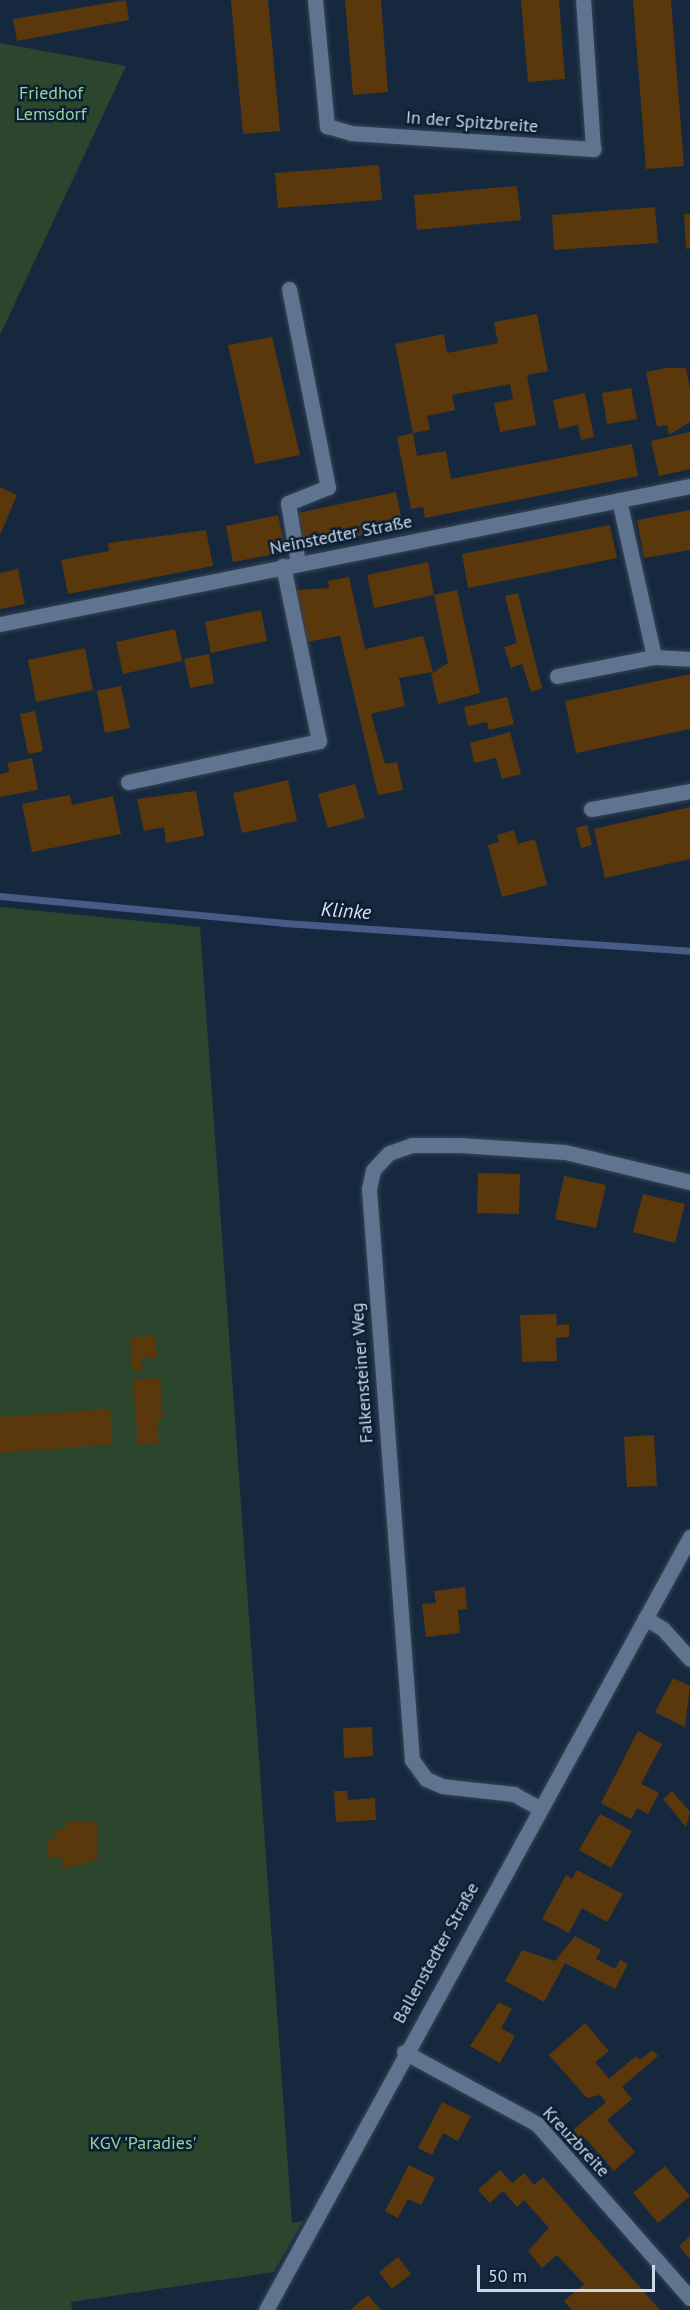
<!DOCTYPE html>
<meta charset="utf-8">
<style>
body{margin:0}
#map{position:relative;width:690px;height:2310px;overflow:hidden;background:#16283e;font-family:"PT Sans",sans-serif}
div>[style]{position:absolute}
[style*='--x']{left:calc(var(--x)*1px);top:calc(var(--y)*1px);width:calc(var(--w)*1px);rotate:calc(var(--a)*1deg)}
.green>*{inset:0;background:#2b462d}
.stream>*{height:7px;margin:-3.5px;padding:0 3.5px;transform-origin:3.5px;border-radius:3.5px;background:#465b86}
.building>*{inset:0;background:#5a380c}
.roads{filter:drop-shadow(0 0 2px #374456) drop-shadow(0 0 2px #374456)}
.minor>*{height:15px;margin:-7.5px;padding:0 7.5px;transform-origin:7.5px;border-radius:7.5px;background:#5f748e}
span{translate:-50% -50%;white-space:nowrap;text-align:center;line-height:1.15;-webkit-text-stroke:5px #0c1e33;paint-order:stroke}
.park-label{font-size:18px;color:#94d398}
.street-label{font-size:18px;color:#ccd8e6}
.water-label{font-size:20px;color:#dde4f2;font-style:italic}
.scale{position:absolute;left:477px;top:2265px;width:178px;height:27px;box-sizing:border-box;border:3px solid #ccd8e6;border-top:0;padding-left:8px;font-size:18px;line-height:21px;white-space:nowrap;color:#ccd8e6;-webkit-text-stroke:4px #0c1e33;paint-order:stroke}
</style>
<div id="map">
<div class="green">
<i style="clip-path:polygon(0 43px,126px 66px,0 335px)"></i>
<i style="clip-path:polygon(0 907px,200px 927px,292px 2223px,303px 2221px,274px 2272px,71px 2302px,72px 2310px,0 2310px)"></i>
</div>
<div class="stream">
<i style="--x:0;--y:896;--w:285;--a:5.4"></i>
<i style="--x:284;--y:923;--w:407;--a:3.9"></i>
</div>
<div class="building">
<i style="clip-path:polygon(126px 0,129px 20px,17px 41px,13px 19px)"></i>
<i style="clip-path:polygon(231px 0,268px 0,280px 131px,243px 134px)"></i>
<i style="clip-path:polygon(345px 0,381px 0,388px 92px,353px 95px)"></i>
<i style="clip-path:polygon(521px 0,559px 0,565px 79px,528px 82px)"></i>
<i style="clip-path:polygon(633px 0,671px 0,684px 166px,646px 169px)"></i>
<i style="clip-path:polygon(379px 165px,382px 200px,278px 208px,275px 173px)"></i>
<i style="clip-path:polygon(517px 186px,521px 220px,417px 230px,414px 195px)"></i>
<i style="clip-path:polygon(655px 207px,658px 243px,554px 250px,552px 215px)"></i>
<i style="clip-path:polygon(684px 214px,690px 214px,690px 248px,686px 249px)"></i>
<i style="clip-path:polygon(537px 314px,548px 371px,527px 375px,536px 425px,500px 432px,494px 403px,513px 399px,510px 384px,452px 395px,455px 410px,427px 416px,430px 430px,413px 433px,395px 344px,444px 334px,447px 353px,498px 343px,494px 322px)"></i>
<i style="clip-path:polygon(272px 337px,300px 455px,255px 464px,228px 345px)"></i>
<i style="clip-path:polygon(666px 368px,686px 368px,690px 389px,690px 422px,669px 435px,667px 425px,657px 427px,646px 372px)"></i>
<i style="clip-path:polygon(631px 388px,637px 419px,607px 424px,602px 393px)"></i>
<i style="clip-path:polygon(585px 393px,594px 437px,581px 440px,578px 425px,559px 429px,553px 400px)"></i>
<i style="clip-path:polygon(690px 432px,690px 469px,659px 476px,651px 441px)"></i>
<i style="clip-path:polygon(413px 433px,417px 456px,446px 451px,451px 479px,632px 444px,638px 476px,425px 518px,423px 507px,411px 509px,397px 437px)"></i>
<i style="clip-path:polygon(0 487px,17px 495px,0 535px)"></i>
<i style="clip-path:polygon(396px 492px,403px 527px,305px 547px,298px 513px)"></i>
<i style="clip-path:polygon(690px 510px,690px 550px,644px 558px,637px 520px)"></i>
<i style="clip-path:polygon(278px 515px,286px 552px,233px 562px,226px 526px)"></i>
<i style="clip-path:polygon(610px 525px,617px 558px,468px 588px,462px 554px)"></i>
<i style="clip-path:polygon(206px 530px,213px 566px,68px 594px,61px 560px,109px 551px,108px 543px)"></i>
<i style="clip-path:polygon(428px 562px,434px 595px,457px 590px,480px 693px,438px 704px,431px 674px,448px 663px,434px 595px,374px 608px,367px 575px)"></i>
<i style="clip-path:polygon(18px 569px,25px 604px,0 609px,0 573px)"></i>
<i style="clip-path:polygon(349px 577px,365px 649px,423px 636px,433px 672px,399px 678px,405px 706px,371px 714px,385px 764px,397px 762px,403px 790px,378px 795px,340px 636px,306px 642px,297px 590px,329px 588px,328px 581px)"></i>
<i style="clip-path:polygon(518px 593px,542px 688px,531px 692px,522px 664px,511px 668px,504px 647px,517px 643px,505px 596px)"></i>
<i style="clip-path:polygon(261px 610px,267px 641px,211px 653px,205px 622px)"></i>
<i style="clip-path:polygon(175px 629px,182px 661px,123px 674px,116px 642px)"></i>
<i style="clip-path:polygon(85px 648px,93px 690px,36px 702px,28px 660px)"></i>
<i style="clip-path:polygon(209px 654px,214px 683px,190px 688px,184px 659px)"></i>
<i style="clip-path:polygon(690px 674px,690px 729px,576px 753px,565px 701px)"></i>
<i style="clip-path:polygon(121px 686px,130px 728px,105px 733px,97px 691px)"></i>
<i style="clip-path:polygon(507px 697px,514px 724px,489px 730px,487px 722px,468px 726px,464px 707px)"></i>
<i style="clip-path:polygon(35px 711px,43px 751px,28px 754px,20px 714px)"></i>
<i style="clip-path:polygon(510px 732px,521px 774px,502px 779px,496px 758px,474px 763px,470px 743px)"></i>
<i style="clip-path:polygon(32px 758px,38px 790px,0 797px,0 774px,9px 772px,8px 763px)"></i>
<i style="clip-path:polygon(288px 780px,297px 821px,242px 833px,233px 793px)"></i>
<i style="clip-path:polygon(355px 784px,365px 818px,328px 828px,318px 794px)"></i>
<i style="clip-path:polygon(196px 791px,204px 836px,166px 843px,164px 827px,144px 831px,137px 799px)"></i>
<i style="clip-path:polygon(70px 795px,72px 805px,113px 796px,121px 834px,32px 852px,22px 804px)"></i>
<i style="clip-path:polygon(690px 807px,690px 859px,605px 878px,594px 829px)"></i>
<i style="clip-path:polygon(587px 825px,592px 845px,581px 848px,576px 828px)"></i>
<i style="clip-path:polygon(514px 830px,518px 844px,535px 839px,547px 885px,502px 897px,488px 845px,499px 842px,497px 835px)"></i>
<i style="clip-path:polygon(478px 1173px,520px 1174px,519px 1214px,477px 1213px)"></i>
<i style="clip-path:polygon(564px 1176px,606px 1185px,596px 1228px,555px 1219px)"></i>
<i style="clip-path:polygon(643px 1194px,685px 1204px,675px 1243px,633px 1232px)"></i>
<i style="clip-path:polygon(556px 1314px,557px 1325px,569px 1324px,569px 1337px,556px 1338px,557px 1361px,522px 1362px,520px 1315px)"></i>
<i style="clip-path:polygon(155px 1336px,157px 1357px,141px 1358px,142px 1371px,133px 1372px,130px 1338px)"></i>
<i style="clip-path:polygon(160px 1378px,163px 1420px,157px 1420px,159px 1443px,138px 1445px,133px 1380px)"></i>
<i style="clip-path:polygon(110px 1409px,113px 1444px,0 1453px,0 1417px)"></i>
<i style="clip-path:polygon(654px 1435px,657px 1486px,627px 1487px,624px 1437px)"></i>
<i style="clip-path:polygon(465px 1587px,467px 1609px,458px 1610px,460px 1633px,426px 1637px,422px 1604px,436px 1603px,434px 1591px)"></i>
<i style="clip-path:polygon(673px 1678px,690px 1686px,685px 1727px,655px 1712px)"></i>
<i style="clip-path:polygon(372px 1727px,373px 1756px,344px 1758px,343px 1728px)"></i>
<i style="clip-path:polygon(638px 1731px,662px 1744px,641px 1784px,659px 1793px,648px 1814px,637px 1808px,631px 1819px,601px 1803px)"></i>
<i style="clip-path:polygon(334px 1791px,347px 1791px,348px 1800px,375px 1798px,376px 1820px,336px 1822px)"></i>
<i style="clip-path:polygon(672px 1791px,690px 1812px,686px 1827px,663px 1799px)"></i>
<i style="clip-path:polygon(600px 1814px,632px 1831px,611px 1868px,579px 1850px)"></i>
<i style="clip-path:polygon(67px 1821px,97px 1821px,97px 1860px,62px 1869px,63px 1858px,47px 1858px,48px 1839px,56px 1839px,54px 1831px,66px 1828px)"></i>
<i style="clip-path:polygon(577px 1870px,623px 1894px,607px 1922px,582px 1908px,569px 1933px,542px 1919px,566px 1875px,572px 1879px)"></i>
<i style="clip-path:polygon(575px 1936px,601px 1950px,596px 1959px,615px 1969px,620px 1960px,628px 1964px,615px 1989px,565px 1963px,544px 2002px,505px 1981px,522px 1950px,555px 1961px)"></i>
<i style="clip-path:polygon(499px 2002px,512px 2009px,501px 2028px,515px 2036px,500px 2063px,470px 2046px)"></i>
<i style="clip-path:polygon(585px 2023px,609px 2051px,595px 2062px,609px 2079px,636px 2056px,640px 2060px,652px 2050px,658px 2056px,622px 2087px,632px 2099px,607px 2120px,635px 2152px,614px 2171px,586px 2139px,581px 2143px,571px 2132px,606px 2102px,600px 2095px,587px 2098px,549px 2055px)"></i>
<i style="clip-path:polygon(442px 2102px,471px 2116px,458px 2141px,443px 2133px,432px 2155px,418px 2148px)"></i>
<i style="clip-path:polygon(409px 2165px,435px 2178px,421px 2205px,408px 2199px,398px 2218px,385px 2211px)"></i>
<i style="clip-path:polygon(665px 2166px,690px 2196px,658px 2223px,633px 2193px)"></i>
<i style="clip-path:polygon(500px 2170px,512px 2183px,524px 2173px,534px 2185px,543px 2177px,660px 2310px,572px 2310px,564px 2301px,584px 2284px,557px 2255px,542px 2268px,528px 2251px,549px 2228px,524px 2200px,517px 2207px,503px 2191px,490px 2203px,478px 2190px)"></i>
<i style="clip-path:polygon(690px 2236px,690px 2259px,679px 2246px)"></i>
<i style="clip-path:polygon(398px 2257px,411px 2274px,392px 2289px,379px 2272px)"></i>
<i style="clip-path:polygon(368px 2295px,381px 2310px,350px 2310px)"></i>
</div>
<div class="roads">
<div class="minor">
<i style="--x:315;--y:0;--w:127;--a:84.6"></i>
<i style="--x:327;--y:126;--w:25;--a:16"></i>
<i style="--x:351;--y:133;--w:243;--a:3.8"></i>
<i style="--x:593;--y:149;--w:149;--a:-93.8"></i>
<i style="--x:289;--y:289;--w:202;--a:78.9"></i>
<i style="--x:328;--y:487;--w:43;--a:158.2"></i>
<i style="--x:288;--y:503;--w:61;--a:80.5"></i>
<i style="--x:619;--y:500;--w:161;--a:77.4"></i>
<i style="--x:654;--y:657;--w:36;--a:3"></i>
<i style="--x:0;--y:624;--w:704;--a:-11.31"></i>
<i style="--x:557;--y:676;--w:99;--a:-11.1"></i>
<i style="--x:128;--y:782;--w:195;--a:-12.1"></i>
<i style="--x:319;--y:741;--w:179;--a:-101.6"></i>
<i style="--x:591;--y:809;--w:101;--a:-10.3"></i>
<i style="--x:645;--y:1618;--w:21;--a:31"></i>
<i style="--x:663;--y:1629;--w:40;--a:48"></i>
<i style="--x:539;--y:1808;--w:29;--a:-151"></i>
<i style="--x:514;--y:1794;--w:72;--a:-173.7"></i>
<i style="--x:442;--y:1786;--w:17;--a:-156"></i>
<i style="--x:426;--y:1779;--w:24;--a:-126"></i>
<i style="--x:412;--y:1760;--w:573;--a:-94.31"></i>
<i style="--x:369;--y:1189;--w:19;--a:-78"></i>
<i style="--x:373;--y:1170;--w:23;--a:-47"></i>
<i style="--x:389;--y:1153;--w:24;--a:-19"></i>
<i style="--x:412;--y:1145;--w:48;--a:0"></i>
<i style="--x:460;--y:1145;--w:105;--a:3.8"></i>
<i style="--x:565;--y:1152;--w:129;--a:13.5"></i>
<i style="--x:404;--y:2052;--w:151;--a:28.4"></i>
<i style="--x:537;--y:2124;--w:232;--a:48.7"></i>
<i style="--x:266;--y:2310;--w:882;--a:-61.25"></i>
</div>
</div>
<div class="park-label">
<span style="left:51px;top:104px">Friedhof<br>Lemsdorf</span>
<span style="left:143px;top:2143px">KGV 'Paradies'</span>
</div>
<div class="street-label">
<span style="left:472px;top:122px;rotate:4deg">In der Spitzbreite</span>
<span style="left:341px;top:535px;rotate:-11deg">Neinstedter Straße</span>
<span style="left:362px;top:1373px;rotate:-94deg">Falkensteiner Weg</span>
<span style="left:436px;top:1953px;rotate:-61deg">Ballenstedter Straße</span>
<span style="left:576px;top:2142px;rotate:47deg">Kreuzbreite</span>
</div>
<div class="water-label">
<span style="left:346px;top:911px;rotate:4deg">Klinke</span>
</div>
<div class="scale">50 m</div>
</div>
